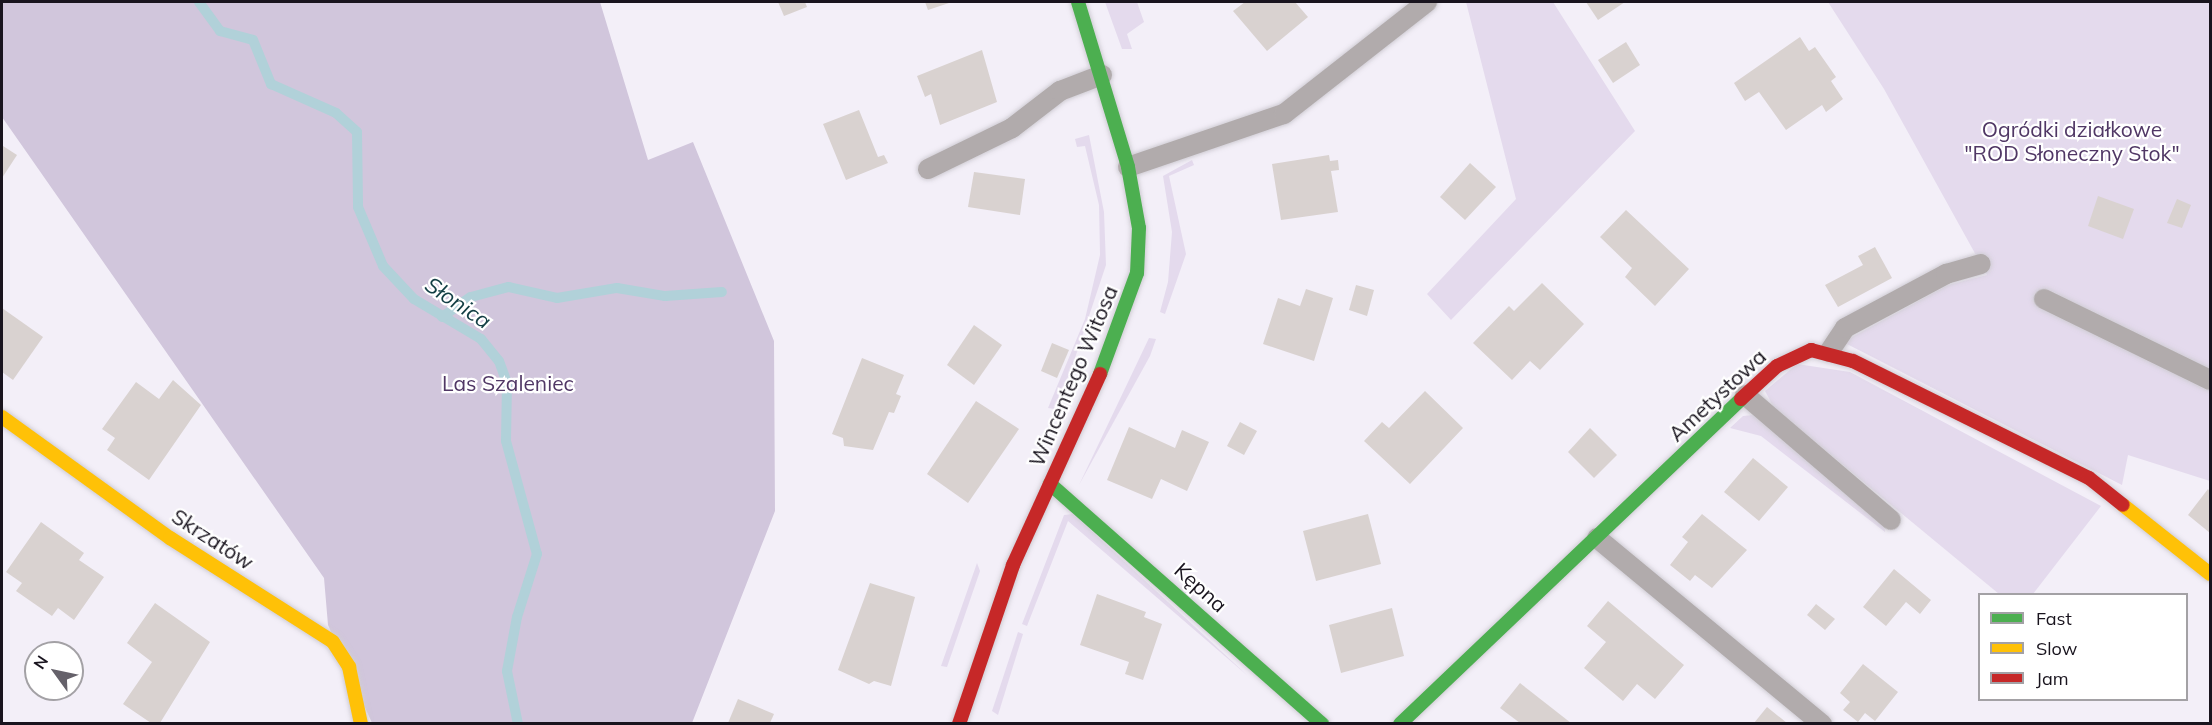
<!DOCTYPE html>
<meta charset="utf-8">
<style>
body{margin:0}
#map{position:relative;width:2212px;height:725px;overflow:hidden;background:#f3eff8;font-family:Mulish,sans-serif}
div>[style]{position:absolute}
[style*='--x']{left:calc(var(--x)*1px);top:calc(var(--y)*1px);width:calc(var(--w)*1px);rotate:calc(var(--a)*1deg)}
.green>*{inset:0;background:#e4daed}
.forest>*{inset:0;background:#d1c6dc}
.stream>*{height:10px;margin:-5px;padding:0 5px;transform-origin:5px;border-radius:5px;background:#b1d1d9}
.building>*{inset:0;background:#d9d2d0}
.roads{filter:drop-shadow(0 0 2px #d0cdd4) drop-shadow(0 0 2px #d0cdd4)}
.lane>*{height:20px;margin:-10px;padding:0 10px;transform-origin:10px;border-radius:10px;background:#b1abac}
.fast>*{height:14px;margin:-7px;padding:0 7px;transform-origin:7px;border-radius:7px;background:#4caf50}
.slow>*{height:14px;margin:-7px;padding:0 7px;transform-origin:7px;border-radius:7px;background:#ffc107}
.jam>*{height:14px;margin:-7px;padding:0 7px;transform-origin:7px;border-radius:7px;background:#c62828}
span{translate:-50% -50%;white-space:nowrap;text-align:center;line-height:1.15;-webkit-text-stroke:4.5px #fff;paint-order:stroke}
.park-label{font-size:21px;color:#503765}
.street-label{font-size:21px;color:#19141e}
.water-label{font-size:22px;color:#123e44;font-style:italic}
.frame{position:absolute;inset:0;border:3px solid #19141e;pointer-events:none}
.legend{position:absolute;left:1978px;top:593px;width:210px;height:108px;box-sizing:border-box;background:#fff;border:2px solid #a3a1a5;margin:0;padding:8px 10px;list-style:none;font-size:18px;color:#19141e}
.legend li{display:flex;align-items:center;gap:12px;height:30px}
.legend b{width:30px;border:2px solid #a3a1a5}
.north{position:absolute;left:24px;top:641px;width:60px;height:60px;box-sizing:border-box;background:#fff;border:2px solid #a3a1a5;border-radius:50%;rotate:303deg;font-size:16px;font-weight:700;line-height:24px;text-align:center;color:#19141e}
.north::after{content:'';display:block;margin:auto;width:21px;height:27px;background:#65616a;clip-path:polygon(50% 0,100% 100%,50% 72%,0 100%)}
</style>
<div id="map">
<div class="green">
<i style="clip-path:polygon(1105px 2px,1137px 2px,1144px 22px,1127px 34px,1132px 49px,1122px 49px)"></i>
<i style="clip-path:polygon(1466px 2px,1553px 2px,1635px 131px,1451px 320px,1427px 294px,1516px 199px)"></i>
<i style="clip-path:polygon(1828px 2px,2210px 2px,2210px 481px,2128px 455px,2122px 485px,1843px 342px,1948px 285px,1987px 275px,1884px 89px)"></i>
<i style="clip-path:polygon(1089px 135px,1104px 212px,1106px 265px,1071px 370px,1054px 409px,1048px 408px,1085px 319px,1100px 255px,1099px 205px,1085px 146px,1077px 147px,1075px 139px)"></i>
<i style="clip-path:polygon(1192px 160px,1194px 165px,1169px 176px,1186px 254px,1165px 314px,1160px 312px,1168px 282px,1172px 232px,1163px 176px)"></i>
<i style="clip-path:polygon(1149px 338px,1156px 339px,1150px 356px,1079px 485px)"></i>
<i style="clip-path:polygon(1797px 364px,1850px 372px,2101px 506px,2033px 594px,1999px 594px,1774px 408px,1765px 391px)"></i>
<i style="clip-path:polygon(1753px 415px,1884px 521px,1885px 532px,1761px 436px,1730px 428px,1743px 416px)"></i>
<i style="clip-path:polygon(1073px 514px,1248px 676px,1068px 521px,1027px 626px,1022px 624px,1064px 515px)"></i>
<i style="clip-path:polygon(977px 563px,980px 571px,947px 667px,941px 666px)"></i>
<i style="clip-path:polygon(1018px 632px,1023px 634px,998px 715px,992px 711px)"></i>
</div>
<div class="forest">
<i style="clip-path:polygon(2px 2px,600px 2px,648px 160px,693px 142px,774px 341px,775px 511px,692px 723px,372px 723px,328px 625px,324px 578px,2px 117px)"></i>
</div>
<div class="stream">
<i style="--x:199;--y:2;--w:36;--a:54"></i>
<i style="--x:220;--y:31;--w:34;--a:15"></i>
<i style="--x:253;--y:40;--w:48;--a:67.8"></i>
<i style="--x:271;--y:84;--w:71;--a:24"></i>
<i style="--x:336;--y:113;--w:28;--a:42"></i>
<i style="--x:357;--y:132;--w:75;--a:89.2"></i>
<i style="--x:358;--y:207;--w:64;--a:67"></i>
<i style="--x:383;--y:266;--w:45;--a:46.8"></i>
<i style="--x:414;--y:299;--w:78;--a:30.8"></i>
<i style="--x:481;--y:339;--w:28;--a:51"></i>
<i style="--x:499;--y:361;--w:23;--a:70"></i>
<i style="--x:507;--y:383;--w:58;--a:91"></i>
<i style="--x:506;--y:441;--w:117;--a:74.7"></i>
<i style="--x:537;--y:554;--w:66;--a:107.6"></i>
<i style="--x:517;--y:617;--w:55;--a:100.5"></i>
<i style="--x:507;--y:671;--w:54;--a:78.3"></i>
<i style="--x:442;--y:317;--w:35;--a:-35"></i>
<i style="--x:471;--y:297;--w:39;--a:-15"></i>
<i style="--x:509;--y:287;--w:49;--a:12.9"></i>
<i style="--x:557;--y:298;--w:61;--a:-9.5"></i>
<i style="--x:617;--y:288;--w:49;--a:9.5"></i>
<i style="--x:665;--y:296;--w:57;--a:-4"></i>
</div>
<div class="building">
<i style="clip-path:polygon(778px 2px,805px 2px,807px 7px,784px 16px)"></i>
<i style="clip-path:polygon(925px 2px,952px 2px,928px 10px)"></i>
<i style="clip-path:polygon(1245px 2px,1295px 2px,1308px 17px,1267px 51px,1233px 11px)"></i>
<i style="clip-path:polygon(1586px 2px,1625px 2px,1598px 20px)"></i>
<i style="clip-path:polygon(1800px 37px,1809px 51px,1815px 47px,1836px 77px,1831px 81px,1843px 99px,1826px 112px,1822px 105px,1786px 130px,1759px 92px,1745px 101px,1734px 83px)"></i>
<i style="clip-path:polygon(1626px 42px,1640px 65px,1613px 83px,1598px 60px)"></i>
<i style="clip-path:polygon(982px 50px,997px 102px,940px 125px,931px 94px,925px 97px,917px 76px)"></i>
<i style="clip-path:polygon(859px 110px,878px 157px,884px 155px,888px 163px,846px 180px,823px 124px)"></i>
<i style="clip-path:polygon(3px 146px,17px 155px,2px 178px,2px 148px)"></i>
<i style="clip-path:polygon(1329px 155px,1330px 161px,1338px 160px,1339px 170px,1331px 171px,1338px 212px,1281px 220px,1272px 164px)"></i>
<i style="clip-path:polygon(1470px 163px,1496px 187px,1465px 220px,1440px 197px)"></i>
<i style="clip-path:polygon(974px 172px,1025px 179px,1020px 215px,968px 207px)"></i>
<i style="clip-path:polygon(2098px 196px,2134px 209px,2123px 239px,2088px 226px)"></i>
<i style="clip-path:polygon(2177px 199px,2191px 205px,2182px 228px,2167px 223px)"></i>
<i style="clip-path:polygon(1626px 210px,1689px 269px,1655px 306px,1625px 277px,1632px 268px,1600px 237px)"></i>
<i style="clip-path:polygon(1875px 247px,1892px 278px,1838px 307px,1825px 285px,1863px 265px,1858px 256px)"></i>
<i style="clip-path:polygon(1542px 283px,1584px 324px,1540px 370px,1530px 361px,1512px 380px,1473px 343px,1509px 306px,1514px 311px)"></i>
<i style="clip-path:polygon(1356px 285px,1374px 290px,1367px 316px,1349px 310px)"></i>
<i style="clip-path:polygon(1306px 289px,1333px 298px,1314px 361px,1263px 344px,1278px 298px,1300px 306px)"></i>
<i style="clip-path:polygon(2px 308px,43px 337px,13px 380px,2px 372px)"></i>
<i style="clip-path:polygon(974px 325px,1002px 345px,974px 385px,947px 365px)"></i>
<i style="clip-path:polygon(1052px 343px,1069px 350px,1057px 378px,1041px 371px)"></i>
<i style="clip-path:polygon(862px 358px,904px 375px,896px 394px,901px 396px,894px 413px,889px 412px,873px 450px,844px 446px,843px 438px,832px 434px)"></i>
<i style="clip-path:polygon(173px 380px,201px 405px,149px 480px,107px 450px,115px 438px,102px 429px,136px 382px,159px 399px)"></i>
<i style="clip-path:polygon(1425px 391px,1463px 428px,1410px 484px,1364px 441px,1382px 422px,1389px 428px)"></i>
<i style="clip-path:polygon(976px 401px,1019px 429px,968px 503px,927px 474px)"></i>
<i style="clip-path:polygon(1240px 422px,1257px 431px,1244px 455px,1227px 446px)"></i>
<i style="clip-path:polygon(1129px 427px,1175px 448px,1182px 430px,1209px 442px,1187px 491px,1161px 479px,1152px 499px,1107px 480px)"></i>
<i style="clip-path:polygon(1590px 428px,1617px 455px,1594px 478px,1568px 452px)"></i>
<i style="clip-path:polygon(1753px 458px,1788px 487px,1759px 521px,1724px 492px)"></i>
<i style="clip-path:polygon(2208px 489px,2210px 492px,2210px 533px,2188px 515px)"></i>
<i style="clip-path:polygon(1368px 514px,1381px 564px,1316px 581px,1303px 531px)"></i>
<i style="clip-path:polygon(1702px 514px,1747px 550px,1712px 588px,1695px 575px,1690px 581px,1670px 565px,1688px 542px,1682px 537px)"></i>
<i style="clip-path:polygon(41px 522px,84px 553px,79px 560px,104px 577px,74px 620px,58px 608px,52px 616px,16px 591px,22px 583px,6px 572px)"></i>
<i style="clip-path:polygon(1894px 569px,1931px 600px,1920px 614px,1906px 602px,1886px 626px,1863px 607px)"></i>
<i style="clip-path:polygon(870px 583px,915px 597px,891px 686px,874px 681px,869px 684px,838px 670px)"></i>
<i style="clip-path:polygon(1097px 594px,1146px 612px,1144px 617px,1162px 624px,1143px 680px,1125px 674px,1129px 662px,1080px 645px)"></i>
<i style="clip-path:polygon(1608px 601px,1684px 665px,1655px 699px,1637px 684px,1623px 701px,1584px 668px,1606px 642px,1587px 626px)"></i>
<i style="clip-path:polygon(155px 603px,210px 642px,160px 723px,151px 723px,123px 704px,152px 662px,127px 643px)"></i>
<i style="clip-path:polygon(1816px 604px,1835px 619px,1825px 630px,1807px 615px)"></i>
<i style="clip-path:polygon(1392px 608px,1404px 656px,1341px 673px,1329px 625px)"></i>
<i style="clip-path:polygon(1863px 664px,1898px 692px,1875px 721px,1865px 713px,1858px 722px,1843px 710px,1850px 702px,1840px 693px)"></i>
<i style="clip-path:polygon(1520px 683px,1571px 723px,1520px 723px,1500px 708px)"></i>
<i style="clip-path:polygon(738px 699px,774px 714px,770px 723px,728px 723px)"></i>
<i style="clip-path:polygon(1767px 707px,1787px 723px,1754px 723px)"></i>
</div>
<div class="roads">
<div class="lane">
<i style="--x:1128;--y:167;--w:165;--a:-18.8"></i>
<i style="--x:1284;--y:114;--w:182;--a:-38.1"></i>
<i style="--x:928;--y:169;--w:93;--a:-26"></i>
<i style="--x:1012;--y:128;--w:61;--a:-37.6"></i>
<i style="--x:1060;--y:91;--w:45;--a:-20.9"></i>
<i style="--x:2044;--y:299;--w:185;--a:26"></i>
<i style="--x:1829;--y:352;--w:29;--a:-56"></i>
<i style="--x:1845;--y:328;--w:115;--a:-28.1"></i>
<i style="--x:1946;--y:274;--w:36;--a:-16"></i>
<i style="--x:1745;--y:395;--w:192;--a:40.6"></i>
<i style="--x:1597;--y:538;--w:292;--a:39.6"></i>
</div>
<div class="fast">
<i style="--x:1078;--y:2;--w:172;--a:73.1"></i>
<i style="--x:1128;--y:167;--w:62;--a:79.8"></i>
<i style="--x:1139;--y:228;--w:45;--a:92.5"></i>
<i style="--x:1137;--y:273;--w:108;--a:110.1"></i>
<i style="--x:1050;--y:484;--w:363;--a:41.4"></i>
<i style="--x:1400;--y:724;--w:471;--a:-43.6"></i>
</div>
<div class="slow">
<i style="--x:2;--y:417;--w:207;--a:35.8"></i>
<i style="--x:170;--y:538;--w:193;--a:32.5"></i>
<i style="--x:333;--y:642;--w:30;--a:57"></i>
<i style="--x:349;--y:667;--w:58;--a:78.1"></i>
<i style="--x:2123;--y:505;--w:111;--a:38.4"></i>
</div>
<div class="jam">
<i style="--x:1741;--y:399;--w:49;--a:-42.5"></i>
<i style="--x:1777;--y:366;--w:38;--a:-25"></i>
<i style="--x:1811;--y:350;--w:43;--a:14.7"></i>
<i style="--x:1853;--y:361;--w:263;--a:26.4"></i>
<i style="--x:2089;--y:478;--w:43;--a:38.5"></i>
<i style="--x:959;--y:724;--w:168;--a:-71.2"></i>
<i style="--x:1013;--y:565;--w:210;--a:-65.5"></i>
</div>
</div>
<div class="park-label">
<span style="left:2072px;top:141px">Ogródki działkowe<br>"ROD Słoneczny Stok"</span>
<span style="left:508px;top:383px">Las Szaleniec</span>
</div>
<div class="street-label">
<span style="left:1073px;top:376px;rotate:-67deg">Wincentego Witosa</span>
<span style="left:1717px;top:395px;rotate:-43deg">Ametystowa</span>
<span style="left:213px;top:539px;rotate:33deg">Skrzatów</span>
<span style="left:1201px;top:587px;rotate:42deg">Kępna</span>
</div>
<div class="water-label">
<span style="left:458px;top:303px;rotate:34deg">Słonica</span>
</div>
<div class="frame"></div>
<ul class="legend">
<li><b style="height:8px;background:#4caf50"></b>Fast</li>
<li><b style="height:8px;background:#ffc107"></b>Slow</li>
<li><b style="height:8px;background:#c62828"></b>Jam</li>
</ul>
<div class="north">N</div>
</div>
